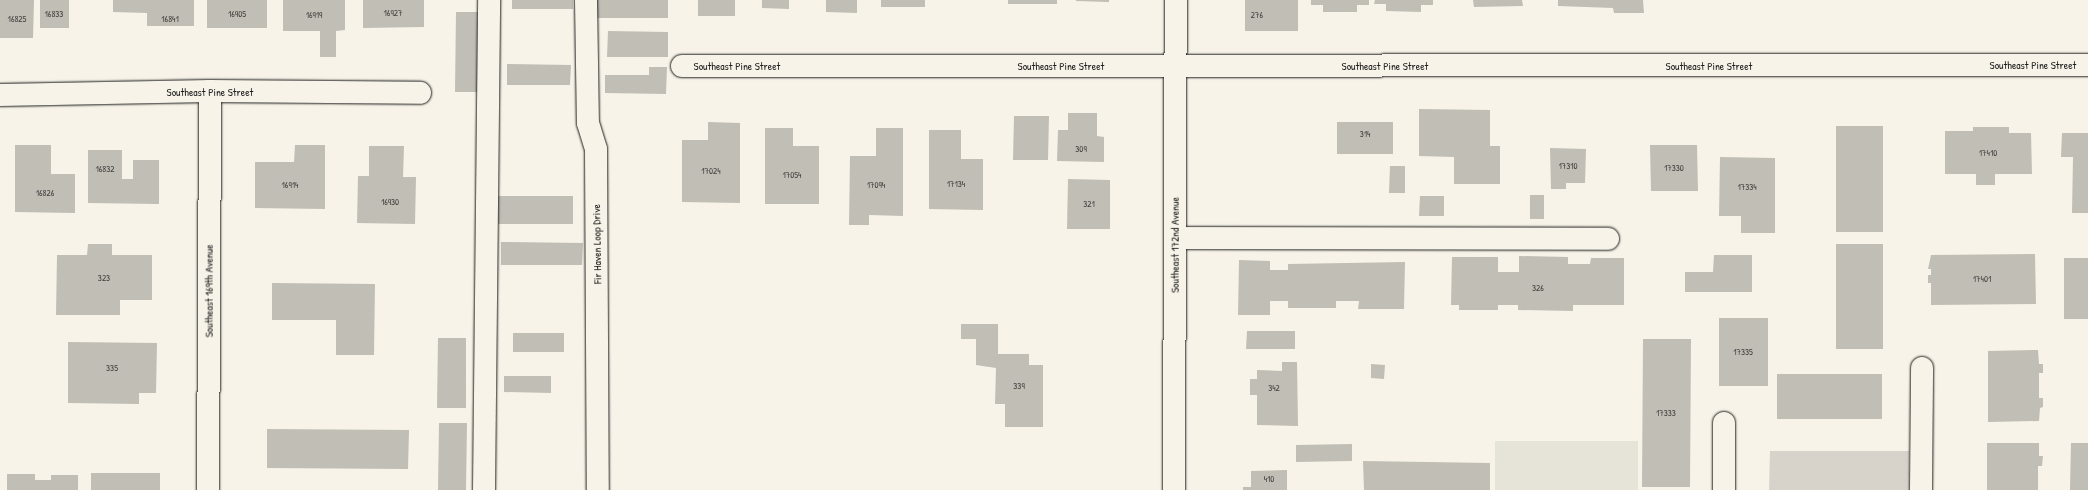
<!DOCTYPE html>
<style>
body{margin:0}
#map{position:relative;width:2088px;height:490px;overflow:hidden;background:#f7f3e8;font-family:"Patrick Hand",sans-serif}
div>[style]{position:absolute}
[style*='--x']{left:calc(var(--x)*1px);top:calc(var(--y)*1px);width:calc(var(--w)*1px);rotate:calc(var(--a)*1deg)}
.built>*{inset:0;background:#e6e3d9}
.green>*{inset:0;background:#d7d3cb}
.building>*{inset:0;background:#c0beb5}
.roads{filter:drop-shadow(0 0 1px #1c1c1c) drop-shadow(0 0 1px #1c1c1c)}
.minor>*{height:22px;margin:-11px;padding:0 11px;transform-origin:11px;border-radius:11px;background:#f7f3e8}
span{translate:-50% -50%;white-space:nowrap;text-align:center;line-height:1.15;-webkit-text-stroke:3px #f7f3e8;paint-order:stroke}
.number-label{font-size:9px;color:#454442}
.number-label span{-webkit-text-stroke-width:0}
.street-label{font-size:11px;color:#1c1c1c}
</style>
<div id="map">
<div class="built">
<i style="clip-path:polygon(1495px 441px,1638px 441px,1638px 490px,1495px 490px)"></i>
</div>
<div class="green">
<i style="clip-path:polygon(1770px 451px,1909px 451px,1909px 490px,1769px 490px)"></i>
</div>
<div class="building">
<i style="clip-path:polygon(0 0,34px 0,33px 38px,0 38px)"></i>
<i style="clip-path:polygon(40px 0,69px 0,69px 28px,40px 28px)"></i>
<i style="clip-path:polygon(113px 0,194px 0,194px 26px,147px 26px,147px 13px,113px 12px)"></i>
<i style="clip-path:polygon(207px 0,267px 0,267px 28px,207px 28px)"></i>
<i style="clip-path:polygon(283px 0,345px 0,345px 30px,336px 31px,336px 57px,320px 57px,320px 31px,283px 31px)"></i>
<i style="clip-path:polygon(363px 0,424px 0,424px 27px,363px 28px)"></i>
<i style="clip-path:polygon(512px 0,573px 0,573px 9px,512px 9px)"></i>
<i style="clip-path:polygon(596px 0,668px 0,668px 18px,596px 18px)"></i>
<i style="clip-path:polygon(698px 0,735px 0,735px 16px,698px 16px)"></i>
<i style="clip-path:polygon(762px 0,789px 0,789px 9px,762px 8px)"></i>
<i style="clip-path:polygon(826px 0,857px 0,857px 13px,826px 12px)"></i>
<i style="clip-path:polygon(881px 0,925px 0,925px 7px,881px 7px)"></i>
<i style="clip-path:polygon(1008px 0,1057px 0,1057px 4px,1008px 4px)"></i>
<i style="clip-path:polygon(1076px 0,1109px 0,1109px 2px,1076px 1px)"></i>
<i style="clip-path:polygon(1245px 0,1298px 0,1298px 31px,1245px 31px)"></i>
<i style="clip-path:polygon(1311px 0,1369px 0,1369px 5px,1357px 5px,1357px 12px,1323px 12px,1323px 5px,1311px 5px)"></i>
<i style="clip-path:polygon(1375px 0,1433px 0,1433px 5px,1421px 5px,1421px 12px,1386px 11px,1386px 4px,1374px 4px)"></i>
<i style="clip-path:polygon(1473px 0,1522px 0,1523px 6px,1474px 7px)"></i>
<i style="clip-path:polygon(1558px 0,1643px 0,1644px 13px,1614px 13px,1613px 8px,1558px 6px)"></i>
<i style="clip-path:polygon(456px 12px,482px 12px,481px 92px,455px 92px)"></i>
<i style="clip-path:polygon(608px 31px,668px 32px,668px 57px,607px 57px)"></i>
<i style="clip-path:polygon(507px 64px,571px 65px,570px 85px,507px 85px)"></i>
<i style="clip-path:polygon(649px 67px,667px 67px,666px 94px,605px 93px,605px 75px,649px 75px)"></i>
<i style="clip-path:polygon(1419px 109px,1490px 110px,1490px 146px,1500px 146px,1500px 184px,1454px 184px,1454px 157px,1419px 156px)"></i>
<i style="clip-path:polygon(1068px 113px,1097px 113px,1097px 136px,1104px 137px,1104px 162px,1057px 161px,1058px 130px,1068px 130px)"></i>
<i style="clip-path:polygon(1014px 116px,1049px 116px,1048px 160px,1013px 160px)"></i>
<i style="clip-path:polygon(708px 122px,740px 123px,740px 203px,682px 202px,682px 140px,708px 140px)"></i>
<i style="clip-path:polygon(1337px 122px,1393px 122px,1393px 154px,1337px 154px)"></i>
<i style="clip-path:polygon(1836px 126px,1883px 126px,1883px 232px,1836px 232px)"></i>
<i style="clip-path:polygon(1973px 127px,2009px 127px,2009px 133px,2031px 133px,2032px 174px,1995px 174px,1995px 185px,1976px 185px,1976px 174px,1945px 174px,1945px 131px,1973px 131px)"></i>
<i style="clip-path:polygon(765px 128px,793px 128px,793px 146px,819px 146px,819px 204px,765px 204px)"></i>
<i style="clip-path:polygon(876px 128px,903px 128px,903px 216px,869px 215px,869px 225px,849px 225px,850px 156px,876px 156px)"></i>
<i style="clip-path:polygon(929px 130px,961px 130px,961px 159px,983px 159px,983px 210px,929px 209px)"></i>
<i style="clip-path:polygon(2062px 133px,2088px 133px,2088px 213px,2072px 213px,2073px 157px,2061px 157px)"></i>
<i style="clip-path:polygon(15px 145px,51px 145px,51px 174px,75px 174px,75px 213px,15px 212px)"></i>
<i style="clip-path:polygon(295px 145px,325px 145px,325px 209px,255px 208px,255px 162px,294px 162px)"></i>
<i style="clip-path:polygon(1650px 145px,1697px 145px,1698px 191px,1651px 191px)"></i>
<i style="clip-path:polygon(369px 146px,404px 146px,403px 177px,416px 177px,415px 224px,357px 223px,358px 176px,369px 176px)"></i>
<i style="clip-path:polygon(1550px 148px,1586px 149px,1585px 183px,1566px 183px,1566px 189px,1551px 189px)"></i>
<i style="clip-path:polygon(88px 150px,122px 150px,122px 179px,133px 179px,133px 160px,159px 160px,159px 204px,88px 203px)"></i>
<i style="clip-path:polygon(1720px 157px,1775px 158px,1775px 233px,1741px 233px,1741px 216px,1719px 216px)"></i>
<i style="clip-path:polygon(1390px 166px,1405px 166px,1405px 193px,1389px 193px)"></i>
<i style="clip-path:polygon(1068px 179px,1110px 180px,1110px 229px,1067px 229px)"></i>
<i style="clip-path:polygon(1530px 195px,1544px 195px,1544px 219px,1530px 219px)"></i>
<i style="clip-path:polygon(498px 196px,573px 196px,573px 224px,498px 224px)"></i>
<i style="clip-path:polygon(1420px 196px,1444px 196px,1444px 216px,1419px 216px)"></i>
<i style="clip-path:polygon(501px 242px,583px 243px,582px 265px,501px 265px)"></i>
<i style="clip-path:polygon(88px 244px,112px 244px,112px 255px,152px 255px,152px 300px,120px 300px,120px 315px,56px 315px,57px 255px,87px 255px)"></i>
<i style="clip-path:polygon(1836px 244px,1883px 244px,1883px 349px,1836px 349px)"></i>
<i style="clip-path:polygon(2035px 254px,2036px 304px,1931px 305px,1931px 283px,1928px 283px,1928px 275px,1931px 275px,1931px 269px,1928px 269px,1931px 255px)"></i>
<i style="clip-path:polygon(1714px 255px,1752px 255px,1752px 292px,1685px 292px,1685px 272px,1713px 272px)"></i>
<i style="clip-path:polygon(1519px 256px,1568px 257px,1568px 264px,1590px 264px,1591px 258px,1624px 258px,1624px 305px,1573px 305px,1573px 311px,1518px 310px,1518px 305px,1498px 305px,1498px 310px,1459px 310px,1459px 305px,1451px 305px,1452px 257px,1498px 257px,1498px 272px,1519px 272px)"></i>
<i style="clip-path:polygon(2064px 258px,2088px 258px,2088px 319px,2064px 319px)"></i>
<i style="clip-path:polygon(1239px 260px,1270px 261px,1270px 270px,1288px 270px,1288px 264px,1405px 262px,1404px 309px,1358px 309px,1359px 301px,1336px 301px,1336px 308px,1288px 308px,1288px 301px,1270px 301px,1270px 315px,1238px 315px)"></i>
<i style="clip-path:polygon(272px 283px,375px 284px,374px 355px,336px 355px,336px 320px,272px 320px)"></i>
<i style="clip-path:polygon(1719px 318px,1768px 318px,1768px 386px,1719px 386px)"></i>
<i style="clip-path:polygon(961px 324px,998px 324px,998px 354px,1029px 354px,1029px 365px,1043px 365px,1043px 427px,1005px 427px,1005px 404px,995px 404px,996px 368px,976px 365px,976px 339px,961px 339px)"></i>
<i style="clip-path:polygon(1247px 331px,1295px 331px,1295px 349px,1246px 349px)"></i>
<i style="clip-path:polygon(513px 333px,564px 333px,564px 352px,513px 352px)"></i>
<i style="clip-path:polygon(438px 338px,466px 338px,466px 408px,437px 408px)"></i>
<i style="clip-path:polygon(1643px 339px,1691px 339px,1690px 487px,1642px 487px)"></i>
<i style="clip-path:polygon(68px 342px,157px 343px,156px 393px,139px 393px,139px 404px,68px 403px)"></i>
<i style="clip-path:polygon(2038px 350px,2039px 364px,2043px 364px,2043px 373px,2039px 373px,2039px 398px,2043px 398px,2043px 407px,2040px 408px,2039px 421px,1988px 422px,1988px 351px)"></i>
<i style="clip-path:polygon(1282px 362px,1297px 362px,1298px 426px,1257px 425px,1257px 395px,1250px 395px,1250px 379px,1257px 379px,1257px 370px,1282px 371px)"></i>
<i style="clip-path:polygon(1371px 364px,1385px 365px,1384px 379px,1371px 378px)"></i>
<i style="clip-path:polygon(1777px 374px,1882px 374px,1882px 419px,1777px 419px)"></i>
<i style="clip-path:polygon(504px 376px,551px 376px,551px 393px,504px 392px)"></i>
<i style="clip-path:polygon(439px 423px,467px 423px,466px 490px,438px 490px)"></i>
<i style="clip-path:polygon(267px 429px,409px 430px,408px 469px,267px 468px)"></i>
<i style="clip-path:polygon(1987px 443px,2039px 443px,2039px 456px,2043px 456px,2042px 466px,2038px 466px,2038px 490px,1987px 490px)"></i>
<i style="clip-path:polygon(2071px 443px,2088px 443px,2088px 490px,2070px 490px)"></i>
<i style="clip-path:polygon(1352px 444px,1352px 461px,1296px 462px,1296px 445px)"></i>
<i style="clip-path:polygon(1363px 461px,1490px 463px,1490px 490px,1364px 490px)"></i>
<i style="clip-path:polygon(1287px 470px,1287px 490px,1243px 490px,1243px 487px,1251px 487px,1251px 471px)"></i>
<i style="clip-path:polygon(91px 473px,160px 473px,160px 490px,91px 490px)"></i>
<i style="clip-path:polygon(7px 474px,35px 474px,35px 480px,51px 480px,51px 475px,78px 475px,78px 490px,7px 490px)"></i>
</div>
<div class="roads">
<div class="minor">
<i style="--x:586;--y:0;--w:123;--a:89.1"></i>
<i style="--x:588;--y:123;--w:27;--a:73"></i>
<i style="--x:596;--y:149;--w:341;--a:89.7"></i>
<i style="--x:682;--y:66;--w:1406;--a:-0.04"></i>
<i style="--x:0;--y:95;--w:210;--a:-1.1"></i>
<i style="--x:210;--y:91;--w:210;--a:0.5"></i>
<i style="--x:1175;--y:238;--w:433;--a:0.1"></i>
<i style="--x:1724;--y:423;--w:67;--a:90"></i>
<i style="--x:208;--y:490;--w:399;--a:-89.7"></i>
<i style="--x:484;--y:490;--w:490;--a:-89.4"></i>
<i style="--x:1174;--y:490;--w:490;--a:-89.8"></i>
<i style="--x:1921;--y:490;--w:122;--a:-89.5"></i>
</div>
</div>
<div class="number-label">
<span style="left:393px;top:13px">16927</span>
<span style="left:54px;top:14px">16833</span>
<span style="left:237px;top:14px">16905</span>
<span style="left:314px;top:15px">16919</span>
<span style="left:1257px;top:15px">276</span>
<span style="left:17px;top:19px">16825</span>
<span style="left:170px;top:19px">16841</span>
<span style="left:1365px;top:134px">314</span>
<span style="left:1081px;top:149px">309</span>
<span style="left:1988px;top:153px">17410</span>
<span style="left:1568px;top:166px">17310</span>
<span style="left:1674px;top:168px">17330</span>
<span style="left:105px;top:169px">16832</span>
<span style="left:711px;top:171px">17024</span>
<span style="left:792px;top:175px">17054</span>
<span style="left:956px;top:184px">17134</span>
<span style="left:290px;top:185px">16914</span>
<span style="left:876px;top:185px">17094</span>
<span style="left:1747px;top:187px">17334</span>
<span style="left:45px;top:193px">16826</span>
<span style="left:390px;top:202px">16930</span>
<span style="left:1089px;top:204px">321</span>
<span style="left:104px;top:278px">323</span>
<span style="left:1982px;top:279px">17401</span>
<span style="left:1538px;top:288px">326</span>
<span style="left:1743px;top:352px">17335</span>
<span style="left:112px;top:368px">335</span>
<span style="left:1019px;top:386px">339</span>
<span style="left:1274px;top:388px">342</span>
<span style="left:1666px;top:413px">17333</span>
<span style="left:1269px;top:479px">410</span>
</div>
<div class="street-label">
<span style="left:2033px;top:65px">Southeast Pine Street</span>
<span style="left:737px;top:66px">Southeast Pine Street</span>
<span style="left:1061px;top:66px">Southeast Pine Street</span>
<span style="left:1385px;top:66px">Southeast Pine Street</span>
<span style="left:1709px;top:66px">Southeast Pine Street</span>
<span style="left:210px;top:92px">Southeast Pine Street</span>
<span style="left:597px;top:244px;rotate:-91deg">Fir Haven Loop Drive</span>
<span style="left:1175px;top:245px;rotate:-90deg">Southeast 172nd Avenue</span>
<span style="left:209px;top:291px;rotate:-90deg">Southeast 169th Avenue</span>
</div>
</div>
